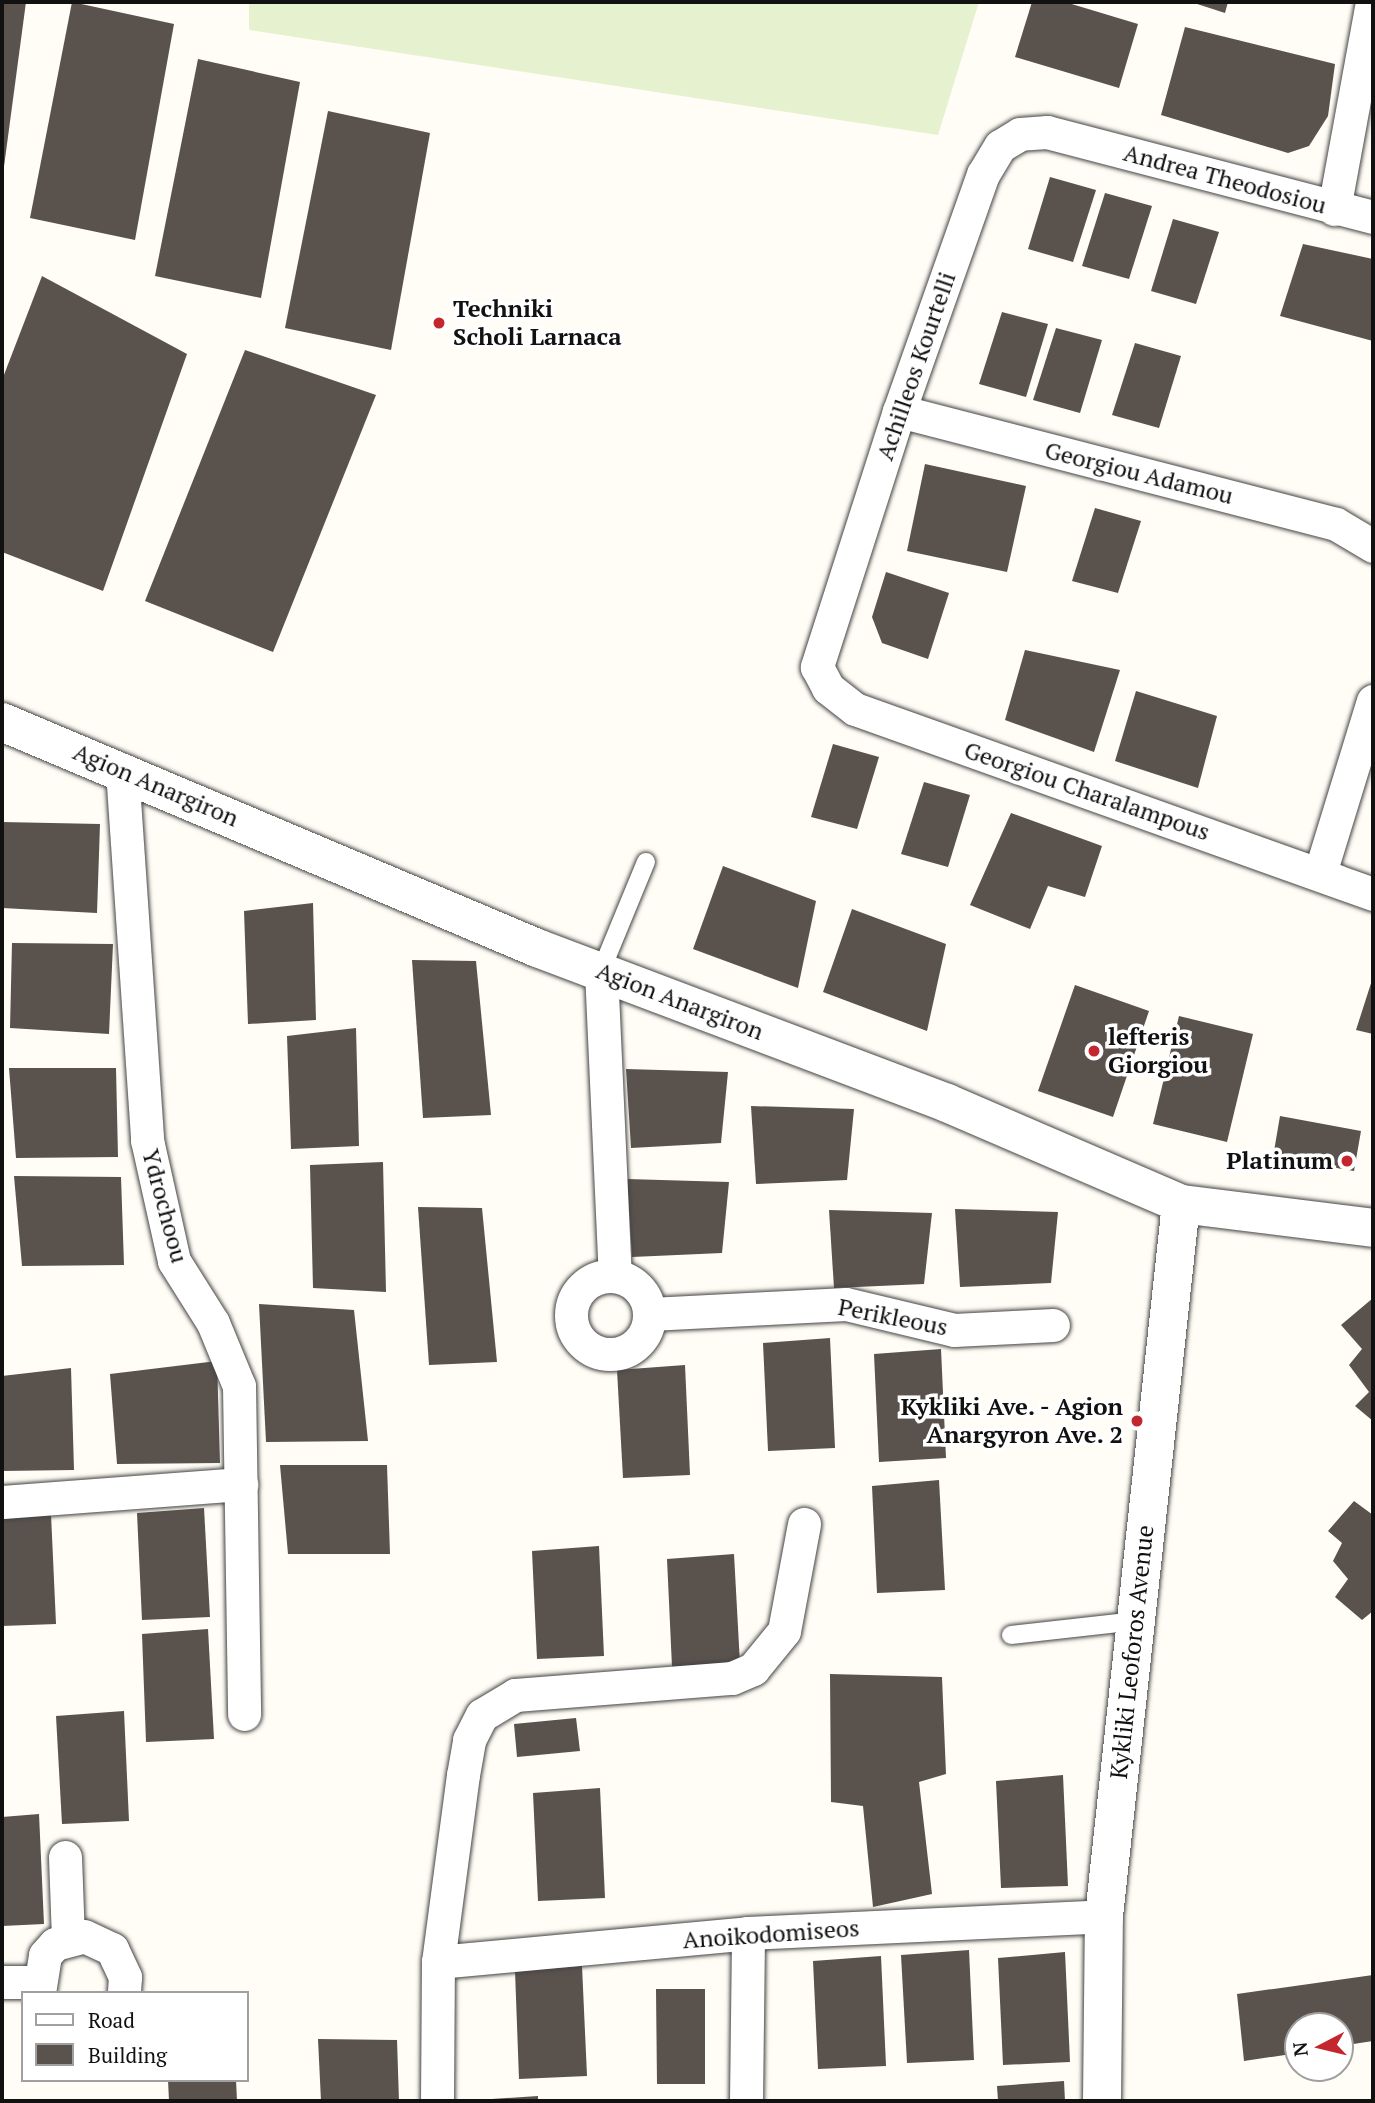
<!DOCTYPE html>
<style>
body{margin:0}
#map{position:relative;width:1375px;height:2103px;overflow:hidden;background:#fffdf5;font-family:"PT Serif",serif}
div>[style]{position:absolute}
[style*='--x']{left:calc(var(--x)*1px);top:calc(var(--y)*1px);width:calc(var(--w)*1px);rotate:calc(var(--a)*1deg)}
.pitch>*{inset:0;background:#e6f2cf}
.building>*{inset:0;background:#5a524d}
.roads{filter:drop-shadow(0 0 2px #444) drop-shadow(0 0 2px #444)}
.service>*{height:18px;margin:-9px;padding:0 9px;transform-origin:9px;border-radius:9px;background:#fff}
.minor>*{height:33px;margin:-16.5px;padding:0 16.5px;transform-origin:16.5px;border-radius:16.5px;background:#fff}
.minor>.ring{margin:-16.5px;padding:0;box-sizing:content-box;background:none;border:33px solid #fff;border-radius:50%}
.tertiary>*{height:38px;margin:-19px;padding:0 19px;transform-origin:19px;border-radius:19px;background:#fff}
.dots>*{width:19px;height:19px;translate:-50% -50%;box-sizing:border-box;border:4px solid #fff;border-radius:50%}
span{translate:-50% -50%;white-space:nowrap;text-align:center;line-height:1.15;-webkit-text-stroke:7px #fff;paint-order:stroke}
.street-label{font-size:24px;color:#111}
.poi-label{font-size:24px;color:#111;font-weight:700}
.left{translate:0 -50%;text-align:left}
.right{translate:-100% -50%;text-align:right}
.frame{position:absolute;inset:0;border:4px solid #111;pointer-events:none}
.legend{position:absolute;left:21px;top:1991px;width:228px;height:91px;box-sizing:border-box;background:#fff;border:2px solid #a0a0a0;margin:0;padding:9px 12px;list-style:none;font-size:21px;color:#111}
.legend li{display:flex;align-items:center;gap:14px;height:35px}
.legend b{width:35px;border:2px solid #a0a0a0}
.north{position:absolute;left:1284px;top:2012px;width:70px;height:70px;box-sizing:border-box;background:#fff;border:2px solid #a0a0a0;border-radius:50%;rotate:263deg;font-size:19px;font-weight:700;line-height:28px;text-align:center;color:#111}
.north::after{content:'';display:block;margin:auto;width:24px;height:32px;background:#c4262e;clip-path:polygon(50% 0,100% 100%,50% 72%,0 100%)}
</style>
<div id="map">
<div class="pitch">
<i style="clip-path:polygon(249px 2px,979px 2px,938px 135px,249px 30px)"></i>
</div>
<div class="building">
<i style="clip-path:polygon(2px 2px,26px 2px,3px 174px,2px 174px)"></i>
<i style="clip-path:polygon(72px 2px,174px 24px,135px 240px,30px 218px)"></i>
<i style="clip-path:polygon(1032px 2px,1065px 2px,1138px 24px,1119px 88px,1015px 57px)"></i>
<i style="clip-path:polygon(1191px 2px,1228px 2px,1225px 13px)"></i>
<i style="clip-path:polygon(1185px 27px,1335px 64px,1328px 116px,1309px 146px,1288px 153px,1161px 115px)"></i>
<i style="clip-path:polygon(198px 59px,300px 82px,261px 298px,155px 276px)"></i>
<i style="clip-path:polygon(328px 111px,430px 133px,391px 350px,285px 328px)"></i>
<i style="clip-path:polygon(1050px 177px,1096px 190px,1073px 262px,1028px 249px)"></i>
<i style="clip-path:polygon(1105px 193px,1152px 206px,1129px 279px,1082px 266px)"></i>
<i style="clip-path:polygon(1173px 219px,1219px 232px,1196px 304px,1151px 291px)"></i>
<i style="clip-path:polygon(1303px 244px,1373px 259px,1373px 341px,1280px 316px)"></i>
<i style="clip-path:polygon(42px 276px,187px 354px,103px 591px,2px 552px,2px 380px)"></i>
<i style="clip-path:polygon(1002px 312px,1048px 324px,1026px 397px,979px 384px)"></i>
<i style="clip-path:polygon(1056px 328px,1102px 340px,1080px 413px,1033px 400px)"></i>
<i style="clip-path:polygon(1135px 343px,1181px 356px,1159px 428px,1112px 415px)"></i>
<i style="clip-path:polygon(245px 350px,376px 395px,273px 652px,145px 601px)"></i>
<i style="clip-path:polygon(925px 464px,1026px 486px,1007px 572px,907px 551px)"></i>
<i style="clip-path:polygon(1095px 508px,1141px 521px,1118px 593px,1072px 581px)"></i>
<i style="clip-path:polygon(886px 572px,949px 593px,928px 659px,882px 643px,872px 617px)"></i>
<i style="clip-path:polygon(1025px 650px,1120px 670px,1094px 752px,1005px 720px)"></i>
<i style="clip-path:polygon(1136px 691px,1217px 716px,1198px 788px,1115px 761px)"></i>
<i style="clip-path:polygon(833px 744px,879px 757px,857px 829px,811px 817px)"></i>
<i style="clip-path:polygon(924px 782px,970px 795px,948px 867px,901px 854px)"></i>
<i style="clip-path:polygon(1011px 813px,1102px 846px,1085px 897px,1048px 886px,1030px 929px,970px 905px)"></i>
<i style="clip-path:polygon(2px 822px,100px 824px,97px 913px,2px 908px)"></i>
<i style="clip-path:polygon(723px 866px,816px 901px,798px 988px,693px 949px)"></i>
<i style="clip-path:polygon(313px 903px,316px 1020px,248px 1024px,244px 911px)"></i>
<i style="clip-path:polygon(852px 909px,946px 944px,927px 1031px,823px 992px)"></i>
<i style="clip-path:polygon(12px 943px,113px 944px,109px 1034px,10px 1028px)"></i>
<i style="clip-path:polygon(412px 960px,476px 961px,491px 1115px,423px 1118px)"></i>
<i style="clip-path:polygon(1373px 977px,1373px 1034px,1356px 1030px)"></i>
<i style="clip-path:polygon(1075px 985px,1149px 1011px,1113px 1117px,1038px 1091px)"></i>
<i style="clip-path:polygon(1179px 1016px,1253px 1034px,1227px 1142px,1153px 1124px)"></i>
<i style="clip-path:polygon(356px 1028px,359px 1146px,291px 1149px,287px 1036px)"></i>
<i style="clip-path:polygon(9px 1068px,116px 1068px,118px 1157px,16px 1158px)"></i>
<i style="clip-path:polygon(626px 1069px,728px 1072px,721px 1143px,631px 1148px)"></i>
<i style="clip-path:polygon(751px 1106px,854px 1109px,847px 1180px,756px 1184px)"></i>
<i style="clip-path:polygon(1280px 1116px,1361px 1131px,1354px 1171px,1273px 1157px)"></i>
<i style="clip-path:polygon(383px 1162px,386px 1292px,313px 1288px,310px 1165px)"></i>
<i style="clip-path:polygon(14px 1176px,121px 1177px,124px 1265px,22px 1266px)"></i>
<i style="clip-path:polygon(627px 1179px,729px 1182px,722px 1253px,632px 1257px)"></i>
<i style="clip-path:polygon(418px 1207px,482px 1208px,497px 1362px,429px 1365px)"></i>
<i style="clip-path:polygon(955px 1209px,1058px 1212px,1051px 1283px,960px 1287px)"></i>
<i style="clip-path:polygon(829px 1210px,932px 1213px,924px 1284px,834px 1288px)"></i>
<i style="clip-path:polygon(1373px 1298px,1373px 1421px,1355px 1406px,1369px 1392px,1349px 1365px,1362px 1349px,1341px 1325px)"></i>
<i style="clip-path:polygon(259px 1304px,354px 1310px,368px 1441px,266px 1442px)"></i>
<i style="clip-path:polygon(830px 1338px,835px 1448px,768px 1451px,763px 1343px)"></i>
<i style="clip-path:polygon(941px 1349px,946px 1458px,879px 1462px,874px 1354px)"></i>
<i style="clip-path:polygon(217px 1361px,220px 1463px,117px 1464px,110px 1374px)"></i>
<i style="clip-path:polygon(685px 1365px,690px 1475px,623px 1478px,617px 1370px)"></i>
<i style="clip-path:polygon(71px 1368px,74px 1470px,2px 1471px,2px 1376px)"></i>
<i style="clip-path:polygon(280px 1465px,387px 1465px,390px 1554px,288px 1554px)"></i>
<i style="clip-path:polygon(939px 1480px,945px 1590px,877px 1593px,872px 1486px)"></i>
<i style="clip-path:polygon(1354px 1501px,1373px 1515px,1373px 1611px,1362px 1620px,1335px 1597px,1348px 1579px,1333px 1561px,1342px 1543px,1328px 1531px)"></i>
<i style="clip-path:polygon(204px 1508px,210px 1617px,142px 1620px,137px 1513px)"></i>
<i style="clip-path:polygon(51px 1514px,56px 1624px,2px 1626px,2px 1518px)"></i>
<i style="clip-path:polygon(599px 1546px,604px 1656px,537px 1659px,532px 1551px)"></i>
<i style="clip-path:polygon(734px 1554px,740px 1664px,672px 1667px,667px 1559px)"></i>
<i style="clip-path:polygon(208px 1629px,214px 1739px,146px 1742px,142px 1634px)"></i>
<i style="clip-path:polygon(830px 1674px,942px 1677px,946px 1774px,919px 1782px,932px 1894px,873px 1907px,863px 1806px,831px 1802px)"></i>
<i style="clip-path:polygon(124px 1711px,129px 1821px,62px 1824px,56px 1716px)"></i>
<i style="clip-path:polygon(576px 1718px,580px 1751px,517px 1757px,514px 1724px)"></i>
<i style="clip-path:polygon(1063px 1775px,1068px 1886px,1001px 1888px,996px 1781px)"></i>
<i style="clip-path:polygon(600px 1788px,605px 1898px,538px 1901px,533px 1793px)"></i>
<i style="clip-path:polygon(39px 1814px,44px 1924px,2px 1926px,2px 1817px)"></i>
<i style="clip-path:polygon(969px 1950px,974px 2060px,907px 2063px,901px 1955px)"></i>
<i style="clip-path:polygon(1065px 1952px,1070px 2062px,1003px 2065px,998px 1958px)"></i>
<i style="clip-path:polygon(881px 1956px,886px 2066px,818px 2069px,813px 1961px)"></i>
<i style="clip-path:polygon(582px 1966px,587px 2076px,519px 2079px,515px 1971px)"></i>
<i style="clip-path:polygon(1373px 1975px,1373px 2041px,1340px 2046px,1340px 2026px,1298px 2026px,1298px 2053px,1244px 2061px,1237px 1994px)"></i>
<i style="clip-path:polygon(656px 1989px,705px 1989px,705px 2084px,657px 2084px)"></i>
<i style="clip-path:polygon(318px 2039px,397px 2040px,399px 2101px,321px 2101px)"></i>
<i style="clip-path:polygon(168px 2080px,236px 2080px,237px 2101px,169px 2101px)"></i>
<i style="clip-path:polygon(1064px 2081px,1065px 2101px,998px 2101px,997px 2086px)"></i>
<i style="clip-path:polygon(538px 2096px,538px 2101px,492px 2101px,492px 2099px)"></i>
</div>
<div class="roads">
<div class="service">
<i style="--x:601;--y:971;--w:118;--a:-67.6"></i>
<i style="--x:1011;--y:1635;--w:126;--a:-6.4"></i>
</div>
<div class="minor">
<i style="--x:1334;--y:209;--w:210;--a:-79.6"></i>
<i style="--x:1373;--y:217;--w:337;--a:-165.4"></i>
<i style="--x:1047;--y:132;--w:27;--a:176"></i>
<i style="--x:1020;--y:134;--w:23;--a:149"></i>
<i style="--x:1000;--y:146;--w:33;--a:121"></i>
<i style="--x:983;--y:174;--w:251;--a:109.5"></i>
<i style="--x:899;--y:411;--w:269;--a:107.8"></i>
<i style="--x:817;--y:667;--w:24;--a:62"></i>
<i style="--x:828;--y:688;--w:34;--a:38"></i>
<i style="--x:855;--y:709;--w:550;--a:19.65"></i>
<i style="--x:899;--y:411;--w:451;--a:14.5"></i>
<i style="--x:1336;--y:524;--w:43;--a:30.7"></i>
<i style="--x:122;--y:770;--w:371;--a:86.1"></i>
<i style="--x:147;--y:1140;--w:124;--a:77.4"></i>
<i style="--x:174;--y:1261;--w:73;--a:57.8"></i>
<i style="--x:213;--y:1323;--w:68;--a:67.6"></i>
<i style="--x:239;--y:1386;--w:328;--a:89.1"></i>
<i style="--x:1320;--y:873;--w:180;--a:-72.9"></i>
<i style="--x:601;--y:971;--w:305;--a:87.4"></i>
<i class="ring" style="left:571px;top:1276px;width:45px;height:45px"></i>
<i style="--x:650;--y:1314;--w:196;--a:-2.9"></i>
<i style="--x:846;--y:1304;--w:111;--a:13.5"></i>
<i style="--x:954;--y:1330;--w:99;--a:-2.9"></i>
<i style="--x:2;--y:1502;--w:240;--a:-4.3"></i>
<i style="--x:65;--y:1857;--w:81;--a:87.9"></i>
<i style="--x:438;--y:1962;--w:311;--a:-5.3"></i>
<i style="--x:748;--y:1933;--w:356;--a:-2.7"></i>
<i style="--x:2;--y:1982;--w:35;--a:0"></i>
<i style="--x:39;--y:1993;--w:38;--a:-81"></i>
<i style="--x:45;--y:1955;--w:15;--a:-48"></i>
<i style="--x:55;--y:1944;--w:30;--a:-15"></i>
<i style="--x:84;--y:1936;--w:31;--a:25"></i>
<i style="--x:112;--y:1949;--w:31;--a:65"></i>
<i style="--x:125;--y:1977;--w:16;--a:94"></i>
<i style="--x:437;--y:2101;--w:139;--a:-89.6"></i>
<i style="--x:438;--y:1962;--w:189;--a:-82.4"></i>
<i style="--x:463;--y:1775;--w:36;--a:-80"></i>
<i style="--x:469;--y:1740;--w:28;--a:-63"></i>
<i style="--x:482;--y:1715;--w:39;--a:-31"></i>
<i style="--x:515;--y:1695;--w:218;--a:-4.5"></i>
<i style="--x:732;--y:1678;--w:23;--a:-23"></i>
<i style="--x:753;--y:1669;--w:49;--a:-50.8"></i>
<i style="--x:784;--y:1631;--w:109;--a:-79.4"></i>
<i style="--x:746;--y:2101;--w:168;--a:-89.3"></i>
</div>
<div class="tertiary">
<i style="--x:2;--y:722;--w:581;--a:22.9"></i>
<i style="--x:537;--y:948;--w:438;--a:20.7"></i>
<i style="--x:947;--y:1103;--w:255;--a:23.3"></i>
<i style="--x:1181;--y:1204;--w:193;--a:7.1"></i>
<i style="--x:1102;--y:2101;--w:185;--a:-89.4"></i>
<i style="--x:1104;--y:1916;--w:716;--a:-83.83"></i>
</div>
</div>
<div class="dots">
<i style="left:439px;top:323px;background:#c4262e"></i>
<i style="left:1094px;top:1051px;background:#c4262e"></i>
<i style="left:1347px;top:1161px;background:#c4262e"></i>
<i style="left:1137px;top:1421px;background:#c4262e"></i>
</div>
<div class="street-label">
<span style="left:1225px;top:179px;rotate:15deg">Andrea Theodosiou</span>
<span style="left:916px;top:366px;rotate:-71deg">Achilleos Kourtelli</span>
<span style="left:1139px;top:473px;rotate:14deg">Georgiou Adamou</span>
<span style="left:156px;top:785px;rotate:23deg">Agion Anargiron</span>
<span style="left:1087px;top:791px;rotate:19deg">Georgiou Charalampous</span>
<span style="left:680px;top:1001px;rotate:21deg">Agion Anargiron</span>
<span style="left:165px;top:1206px;rotate:75deg">Ydrochoou</span>
<span style="left:893px;top:1317px;rotate:11deg">Perikleous</span>
<span style="left:1132px;top:1652px;rotate:-84deg">Kykliki Leoforos Avenue</span>
<span style="left:771px;top:1934px;rotate:-4deg">Anoikodomiseos</span>
</div>
<div class="poi-label">
<span class="left" style="left:453px;top:323px">Techniki<br>Scholi Larnaca</span>
<span class="left" style="left:1108px;top:1051px">lefteris<br>Giorgiou</span>
<span class="right" style="left:1333px;top:1161px">Platinum</span>
<span class="right" style="left:1123px;top:1421px">Kykliki Ave. - Agion<br>Anargyron Ave. 2</span>
</div>
<div class="frame"></div>
<ul class="legend">
<li><b style="height:9px;background:#fff"></b>Road</li>
<li><b style="height:19px;background:#5a524d"></b>Building</li>
</ul>
<div class="north">N</div>
</div>
